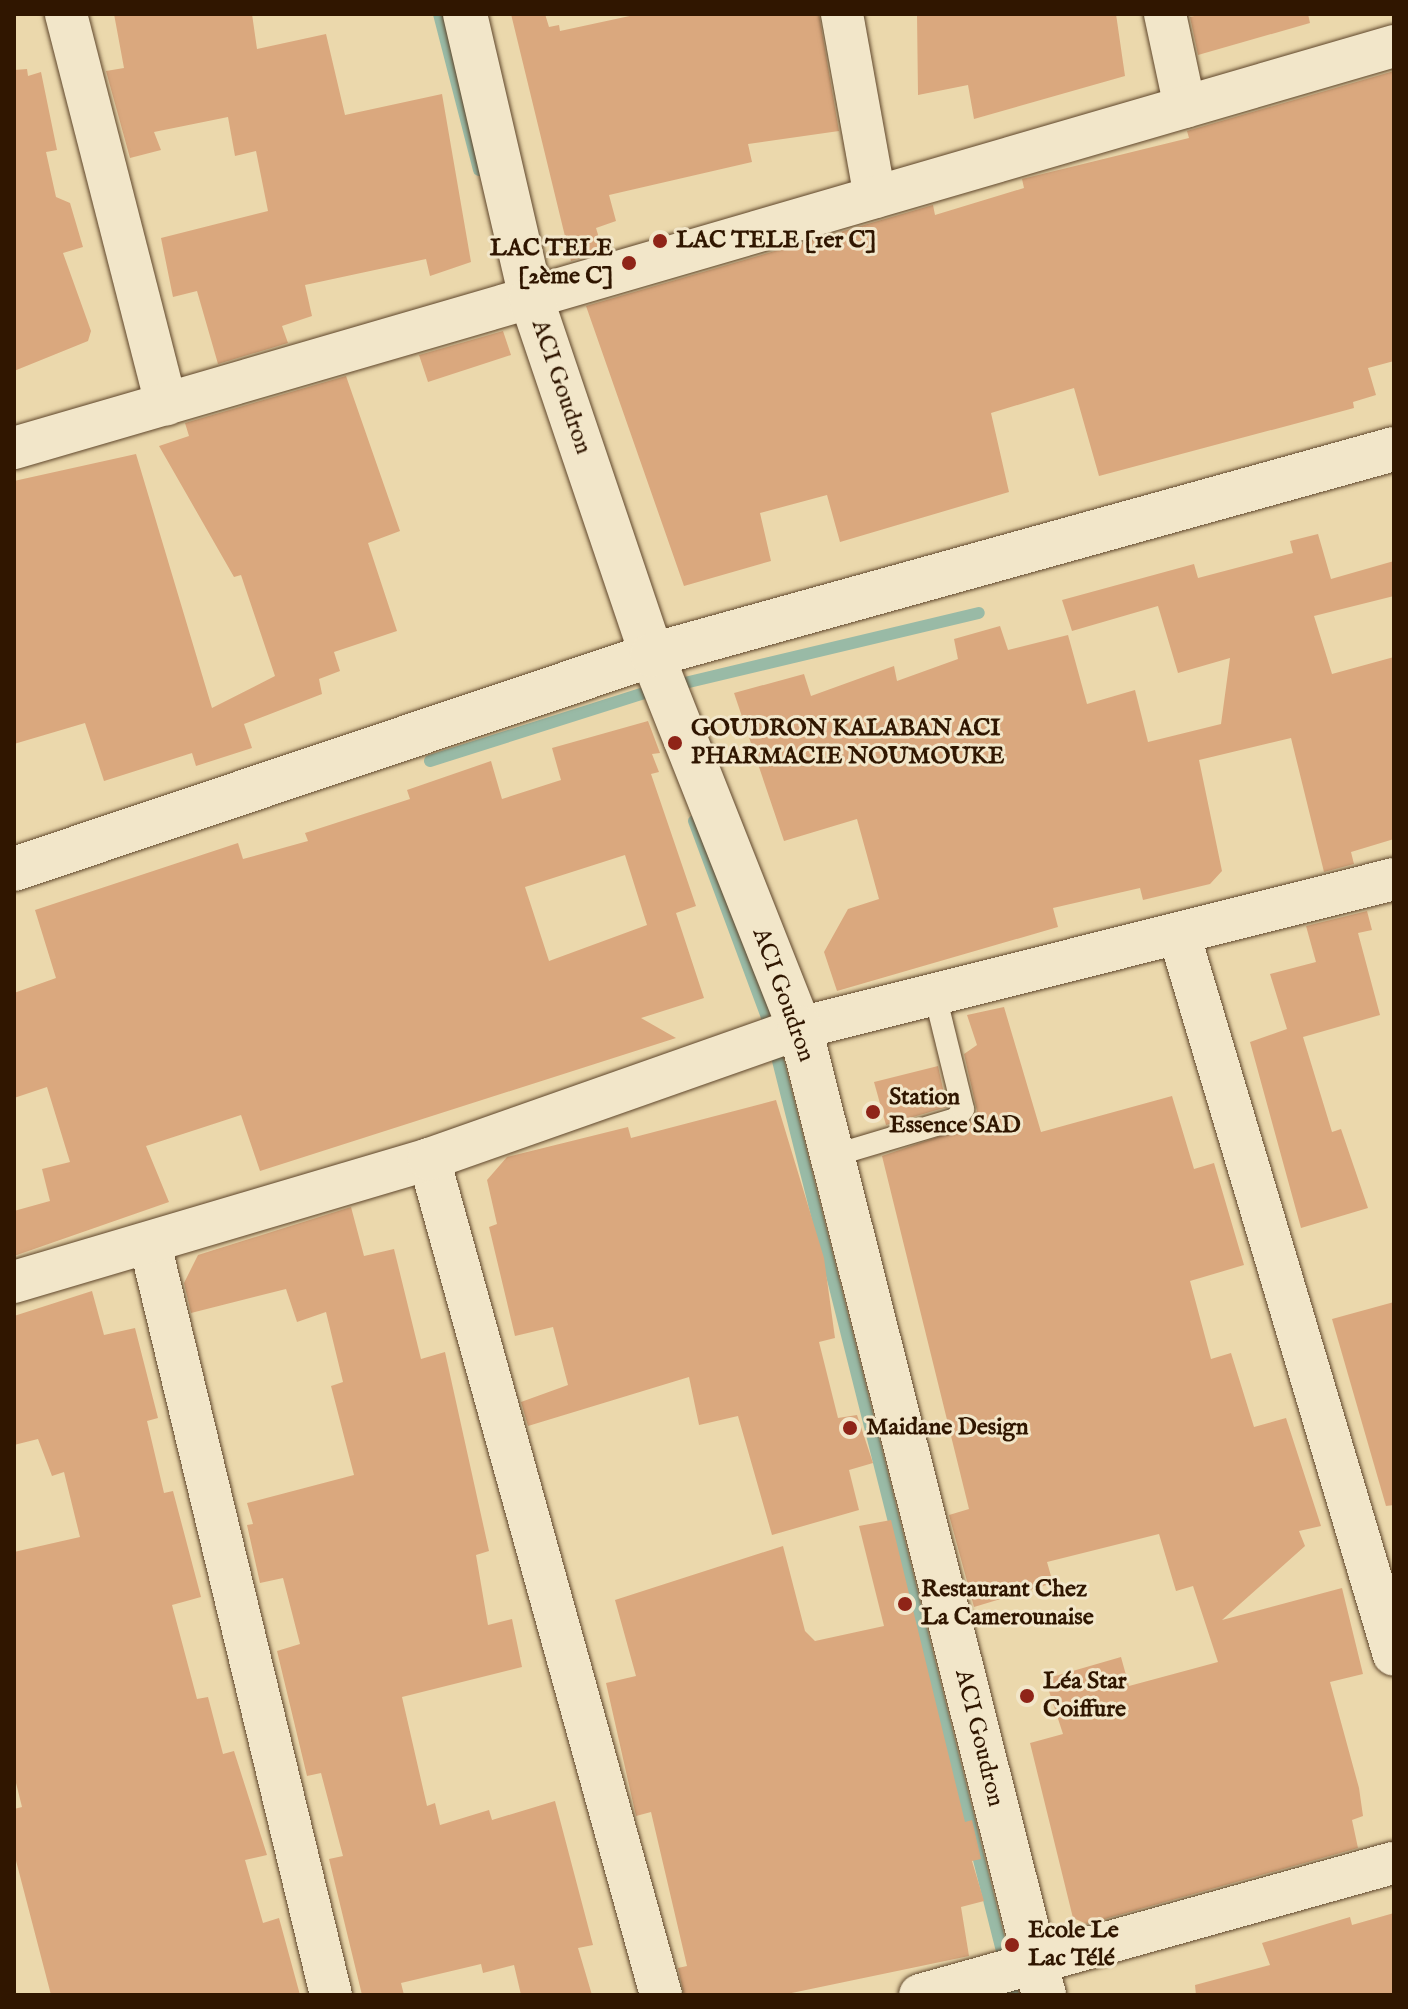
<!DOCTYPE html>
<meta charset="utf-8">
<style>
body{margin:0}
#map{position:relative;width:1408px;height:2009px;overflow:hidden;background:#ebd8ac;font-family:"IM FELL English",serif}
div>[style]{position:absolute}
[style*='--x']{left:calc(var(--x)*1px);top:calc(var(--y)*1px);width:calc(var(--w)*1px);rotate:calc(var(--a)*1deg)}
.stream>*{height:12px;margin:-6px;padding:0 6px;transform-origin:6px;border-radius:6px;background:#99baa6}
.building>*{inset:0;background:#daa87e}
.roads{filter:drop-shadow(0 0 2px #5f462b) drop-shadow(0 0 2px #5f462b)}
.service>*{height:22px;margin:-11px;padding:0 11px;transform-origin:11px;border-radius:11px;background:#f2e6c9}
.minor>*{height:42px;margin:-21px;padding:0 21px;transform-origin:21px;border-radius:21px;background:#f2e6c9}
.tertiary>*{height:44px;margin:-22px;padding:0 22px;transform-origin:22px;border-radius:22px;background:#f2e6c9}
.dots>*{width:22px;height:22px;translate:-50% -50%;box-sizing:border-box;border:4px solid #f2e6c9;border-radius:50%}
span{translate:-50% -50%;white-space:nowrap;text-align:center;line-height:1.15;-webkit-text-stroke:6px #f2e6c9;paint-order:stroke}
.poi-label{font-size:24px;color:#301600;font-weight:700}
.left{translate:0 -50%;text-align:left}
.right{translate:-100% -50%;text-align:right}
.street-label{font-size:24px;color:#301600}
.frame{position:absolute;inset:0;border:16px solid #301600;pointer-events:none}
</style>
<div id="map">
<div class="stream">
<i style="--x:439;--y:14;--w:161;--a:75.6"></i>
<i style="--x:430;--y:761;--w:228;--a:-17.6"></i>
<i style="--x:647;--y:692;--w:341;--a:-13.4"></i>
<i style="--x:694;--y:821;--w:209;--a:69.6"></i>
<i style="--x:767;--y:1017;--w:1008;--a:75.88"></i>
</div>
<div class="building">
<i style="clip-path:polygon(114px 14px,252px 14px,257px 49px,326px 34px,345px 115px,442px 94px,471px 262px,430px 276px,426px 259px,305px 285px,312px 316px,282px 326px,288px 343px,218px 364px,197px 291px,173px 297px,161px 238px,268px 211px,256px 151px,235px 156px,228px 117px,154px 132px,161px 150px,130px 158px,106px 71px,124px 68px)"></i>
<i style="clip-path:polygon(511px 14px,545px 14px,549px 27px,559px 25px,560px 31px,639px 14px,819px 14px,839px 131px,748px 144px,752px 162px,609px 195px,616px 221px,596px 228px,603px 251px,571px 261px)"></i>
<i style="clip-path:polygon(917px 14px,1116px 14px,1125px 76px,974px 119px,968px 85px,918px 95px)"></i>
<i style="clip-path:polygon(1203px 14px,1308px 14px,1310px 23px,1198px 55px,1190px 17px)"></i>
<i style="clip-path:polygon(27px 69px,28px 76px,41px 72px,57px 150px,46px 152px,56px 197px,70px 203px,83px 247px,63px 253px,91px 331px,88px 341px,14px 371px,14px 70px)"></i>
<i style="clip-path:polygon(1394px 71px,1394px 361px,1368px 368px,1376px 395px,1353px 402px,1354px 408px,1099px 476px,1074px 388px,991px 413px,1009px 492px,840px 542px,827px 495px,760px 513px,771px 561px,684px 586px,586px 306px,933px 205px,935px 215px,1024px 188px,1022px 179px,1189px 138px,1187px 131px)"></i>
<i style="clip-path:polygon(503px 331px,511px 355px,428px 382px,419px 355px)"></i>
<i style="clip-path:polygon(346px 376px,400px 531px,368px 543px,397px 631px,334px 652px,340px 671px,319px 679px,322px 694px,244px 724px,252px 748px,196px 766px,192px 753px,104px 781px,85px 723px,14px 744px,14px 481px,136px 454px,212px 708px,275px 676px,241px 575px,234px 577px,159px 446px,189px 436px,185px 423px)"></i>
<i style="clip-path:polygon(1318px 534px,1331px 579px,1394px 561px,1394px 596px,1314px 616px,1332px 674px,1394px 657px,1394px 839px,1351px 852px,1354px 864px,1324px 872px,1291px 738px,1199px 760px,1222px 871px,1210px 884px,1143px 900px,1140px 888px,1053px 908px,1058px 927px,837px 991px,824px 952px,848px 909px,879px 899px,857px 819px,784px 841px,734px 693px,804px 674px,811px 696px,894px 666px,897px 681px,958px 659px,954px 639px,1000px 626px,1008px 650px,1068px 635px,1087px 704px,1135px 690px,1148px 742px,1221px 724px,1230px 658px,1178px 673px,1158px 606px,1072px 631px,1062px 600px,1194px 564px,1198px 578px,1293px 553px,1290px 541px)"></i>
<i style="clip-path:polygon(evenodd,648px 721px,660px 753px,652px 754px,659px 772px,651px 774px,696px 906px,676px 913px,704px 998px,641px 1018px,676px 1038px,260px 1171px,241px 1115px,146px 1146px,169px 1202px,14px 1256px,14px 1211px,50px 1201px,42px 1169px,70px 1162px,47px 1087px,14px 1098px,14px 993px,56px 978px,35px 910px,238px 843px,243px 859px,308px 841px,305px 833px,410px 799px,407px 790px,491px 761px,502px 799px,561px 780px,552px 748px,648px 721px,625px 855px,647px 925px,549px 961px,525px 887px,625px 855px)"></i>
<i style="clip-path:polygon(1367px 911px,1372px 930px,1358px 933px,1380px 1015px,1303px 1037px,1332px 1132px,1341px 1129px,1368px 1208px,1301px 1228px,1250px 1042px,1287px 1029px,1270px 974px,1316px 962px,1306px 926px)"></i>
<i style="clip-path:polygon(1004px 1007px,1041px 1132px,1172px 1096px,1194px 1169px,1214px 1163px,1244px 1265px,1190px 1281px,1211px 1359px,1231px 1353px,1254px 1427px,1286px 1418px,1321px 1526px,1299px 1531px,1305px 1546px,1222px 1620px,1342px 1588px,1363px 1674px,1330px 1682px,1359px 1788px,1363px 1816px,1352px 1820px,1358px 1848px,1087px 1924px,1073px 1918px,1030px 1743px,1063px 1734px,1045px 1679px,1121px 1657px,1129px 1686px,1218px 1662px,1193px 1586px,1176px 1591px,1159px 1534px,1047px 1562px,1053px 1583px,974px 1607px,949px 1515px,969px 1509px,882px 1156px,967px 1127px,977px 1111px,964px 1054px,977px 1045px,967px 1015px)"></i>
<i style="clip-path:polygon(938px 1066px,947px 1107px,886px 1125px,874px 1082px)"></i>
<i style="clip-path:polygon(776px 1100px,824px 1258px,835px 1338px,819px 1342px,838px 1418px,857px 1415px,873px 1463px,849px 1470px,859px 1510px,772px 1535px,738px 1416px,699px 1425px,689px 1377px,528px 1426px,521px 1402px,568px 1385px,553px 1327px,515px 1336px,489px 1227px,497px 1224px,487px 1180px,507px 1157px,628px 1127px,631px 1138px)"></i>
<i style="clip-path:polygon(351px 1207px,364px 1256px,394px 1249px,421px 1359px,445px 1352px,489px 1551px,476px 1555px,488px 1625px,512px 1619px,522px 1667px,402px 1697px,427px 1806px,435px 1803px,440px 1825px,489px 1810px,492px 1820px,555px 1801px,593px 1945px,578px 1948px,592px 1995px,521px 1995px,514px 1965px,483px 1973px,481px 1964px,401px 1983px,404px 1995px,362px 1995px,329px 1859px,343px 1856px,321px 1773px,307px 1776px,277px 1651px,300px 1644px,283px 1578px,260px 1583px,247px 1525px,253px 1524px,247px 1503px,354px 1475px,331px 1386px,343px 1382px,326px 1312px,297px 1322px,286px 1289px,191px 1313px,184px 1283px,198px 1255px)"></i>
<i style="clip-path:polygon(92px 1291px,104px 1335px,135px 1328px,158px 1418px,147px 1421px,164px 1493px,173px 1491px,201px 1597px,172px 1605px,197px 1699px,208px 1697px,223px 1754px,234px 1751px,267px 1855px,245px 1860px,263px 1923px,279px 1918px,300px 1995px,51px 1995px,14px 1853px,14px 1809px,22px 1807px,14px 1775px,14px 1552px,80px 1537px,64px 1472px,52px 1476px,38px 1439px,14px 1445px,14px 1316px)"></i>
<i style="clip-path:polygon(1394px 1302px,1394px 1505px,1386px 1506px,1332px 1319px)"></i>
<i style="clip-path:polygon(891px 1520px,965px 1822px,972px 1820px,981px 1859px,972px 1861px,984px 1901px,961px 1907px,969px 1956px,782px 1995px,684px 1995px,678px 1968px,687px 1966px,651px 1812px,636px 1816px,606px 1683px,636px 1676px,615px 1600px,783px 1546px,805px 1631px,815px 1641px,884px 1626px,859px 1526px)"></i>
<i style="clip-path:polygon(1394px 1913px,1394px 1995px,1196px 1995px,1195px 1985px,1270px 1965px,1262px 1943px,1350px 1917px,1352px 1925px)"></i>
</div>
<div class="roads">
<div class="service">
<i style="--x:832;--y:1156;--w:129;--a:-16.6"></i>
<i style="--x:956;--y:1119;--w:12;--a:-55"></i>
<i style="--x:963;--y:1109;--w:117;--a:-103.8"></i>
</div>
<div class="minor">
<i style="--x:66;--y:14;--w:403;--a:75.6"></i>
<i style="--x:842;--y:14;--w:186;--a:79.8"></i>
<i style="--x:1165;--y:14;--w:95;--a:77.9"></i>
<i style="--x:14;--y:448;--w:1437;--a:-16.24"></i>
<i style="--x:1179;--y:934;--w:752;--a:73.4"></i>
<i style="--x:429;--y:1159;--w:868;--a:74.49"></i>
<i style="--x:150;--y:1244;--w:773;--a:76.45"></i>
<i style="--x:14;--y:1282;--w:433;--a:-16.5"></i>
<i style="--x:429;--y:1159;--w:393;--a:-19.4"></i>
<i style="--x:800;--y:1028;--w:612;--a:-14.08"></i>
<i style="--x:920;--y:1995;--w:492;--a:-15.6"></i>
</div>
<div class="tertiary">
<i style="--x:465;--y:14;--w:292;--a:76.9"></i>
<i style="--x:531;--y:298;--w:377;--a:71.3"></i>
<i style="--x:652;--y:655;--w:401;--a:68.4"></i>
<i style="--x:800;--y:1028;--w:997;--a:75.84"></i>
<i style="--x:14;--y:869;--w:673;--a:-18.54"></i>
<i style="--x:652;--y:655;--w:770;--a:-15.52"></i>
</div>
</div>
<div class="dots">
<i style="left:660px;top:241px;background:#8f2418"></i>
<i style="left:629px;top:263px;background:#8f2418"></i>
<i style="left:675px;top:743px;background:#8f2418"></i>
<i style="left:873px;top:1112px;background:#8f2418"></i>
<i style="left:850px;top:1428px;background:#8f2418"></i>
<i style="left:905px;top:1604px;background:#8f2418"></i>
<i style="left:1027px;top:1696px;background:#8f2418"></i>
<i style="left:1012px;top:1945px;background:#8f2418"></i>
</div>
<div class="poi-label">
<span class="left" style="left:676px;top:241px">LAC TELE [1er C]</span>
<span class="right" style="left:613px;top:263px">LAC TELE<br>[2ème C]</span>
<span class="left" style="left:691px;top:743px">GOUDRON KALABAN ACI<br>PHARMACIE NOUMOUKE</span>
<span class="left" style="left:889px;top:1112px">Station<br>Essence SAD</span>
<span class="left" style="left:866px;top:1428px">Maidane Design</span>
<span class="left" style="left:921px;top:1604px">Restaurant Chez<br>La Camerounaise</span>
<span class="left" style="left:1043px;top:1696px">Léa Star<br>Coiffure</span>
<span class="left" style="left:1028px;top:1945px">Ecole Le<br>Lac Télé</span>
</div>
<div class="street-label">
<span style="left:561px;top:387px;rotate:71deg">ACI Goudron</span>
<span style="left:783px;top:995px;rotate:70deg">ACI Goudron</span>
<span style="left:979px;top:1738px;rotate:76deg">ACI Goudron</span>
</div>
<div class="frame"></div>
</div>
